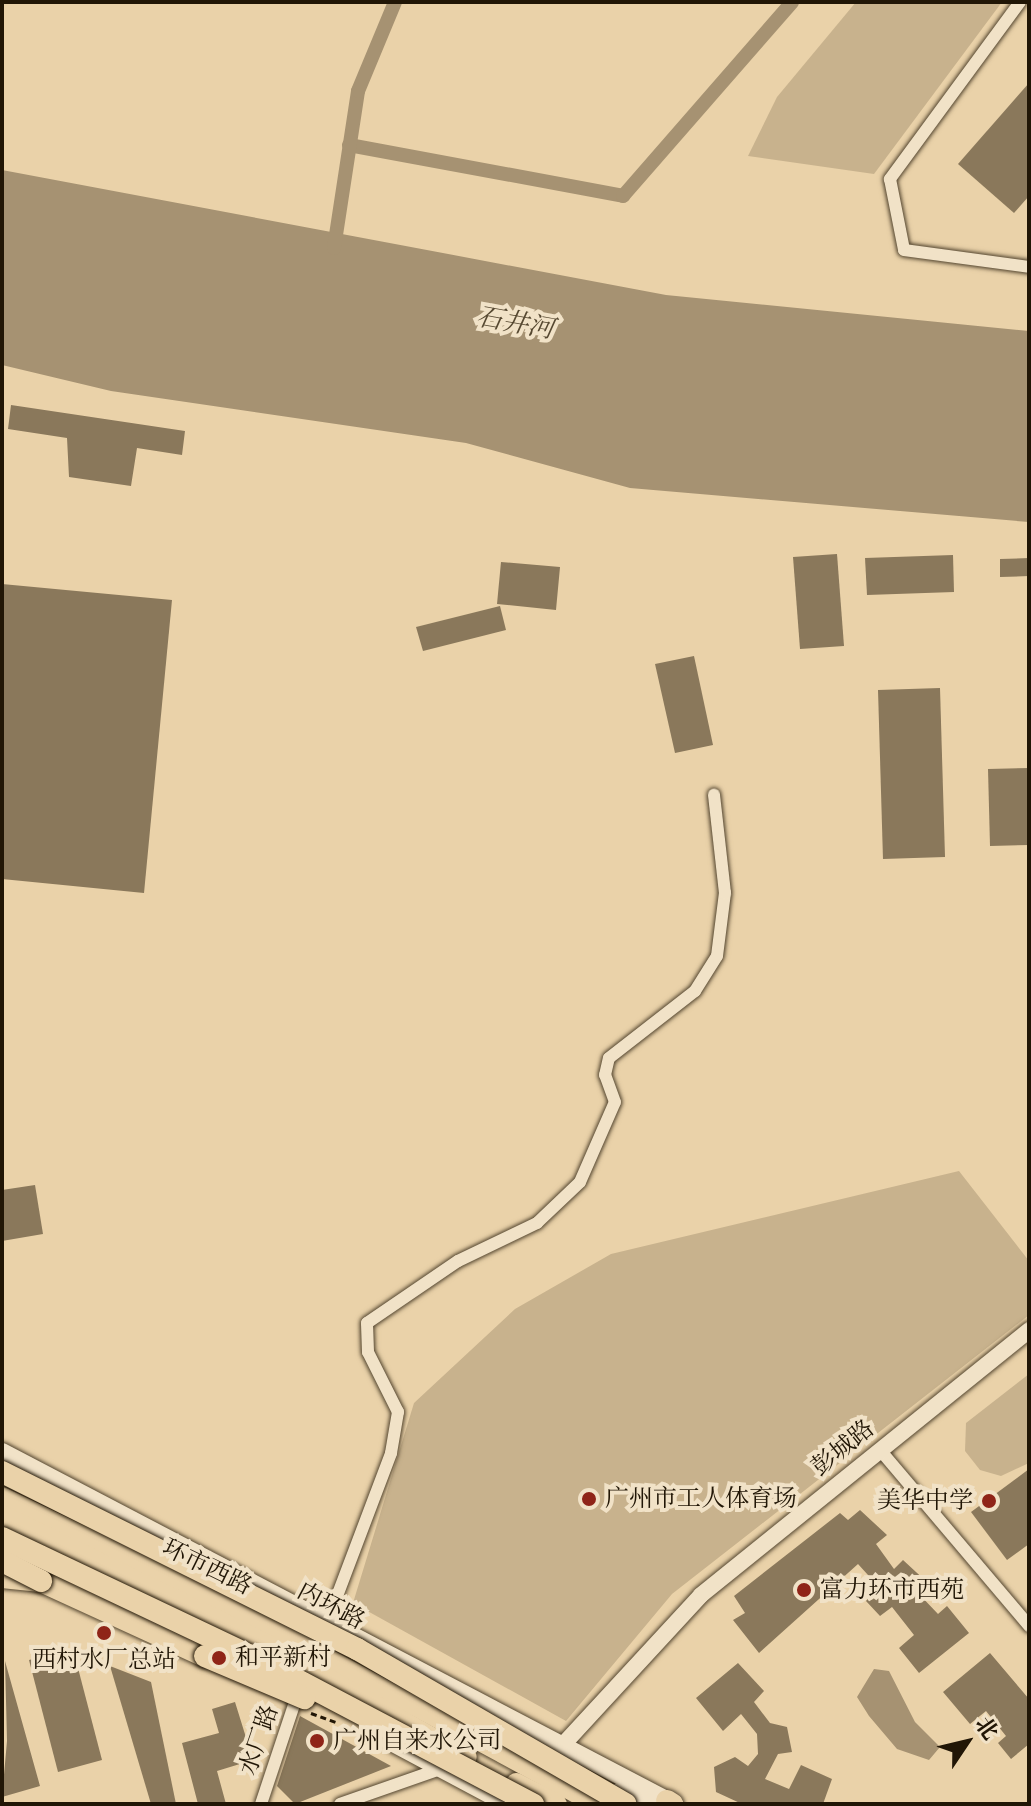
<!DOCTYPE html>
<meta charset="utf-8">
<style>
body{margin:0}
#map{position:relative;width:1031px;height:1806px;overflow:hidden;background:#ead2a9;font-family:"IM FELL Double Pica","Noto Serif SC",serif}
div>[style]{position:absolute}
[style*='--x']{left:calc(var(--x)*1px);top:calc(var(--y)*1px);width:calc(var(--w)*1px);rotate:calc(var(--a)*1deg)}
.green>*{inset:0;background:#c8b28d}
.water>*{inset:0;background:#a69272}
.canal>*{height:14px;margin:-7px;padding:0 7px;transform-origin:7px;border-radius:7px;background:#a69272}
.building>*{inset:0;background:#8a785b}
.roads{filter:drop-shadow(0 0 2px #53452f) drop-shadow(0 0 2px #53452f)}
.minor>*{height:12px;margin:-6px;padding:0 6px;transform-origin:6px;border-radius:6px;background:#f1e2c7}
.tertiary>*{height:16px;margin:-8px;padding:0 8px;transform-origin:8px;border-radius:8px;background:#f1e2c7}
.secondary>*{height:18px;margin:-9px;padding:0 9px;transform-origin:9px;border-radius:9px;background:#f1e2c7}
.primary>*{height:20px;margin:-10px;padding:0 10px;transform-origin:10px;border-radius:10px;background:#ead2a9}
.trunk>*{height:22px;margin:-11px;padding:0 11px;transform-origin:11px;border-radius:11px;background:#ead2a9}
.path-bridge>*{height:3px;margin-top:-1.5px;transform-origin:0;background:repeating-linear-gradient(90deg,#211606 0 6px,transparent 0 10px)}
.bridges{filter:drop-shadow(0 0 2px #211606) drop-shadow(0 0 2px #211606)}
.trunk-bridge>*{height:22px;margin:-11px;padding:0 11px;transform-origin:11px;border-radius:11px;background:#ead2a9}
.dots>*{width:22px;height:22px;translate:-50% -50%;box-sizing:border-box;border:4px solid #f1e2c7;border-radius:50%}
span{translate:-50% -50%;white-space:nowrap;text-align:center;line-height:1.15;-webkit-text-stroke:8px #f1e2c7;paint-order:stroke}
.street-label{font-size:24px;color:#211606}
.poi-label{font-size:24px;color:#211606}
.left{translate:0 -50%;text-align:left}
.right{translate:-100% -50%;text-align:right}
.water-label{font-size:26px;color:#564831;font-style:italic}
.frame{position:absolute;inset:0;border:4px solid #211606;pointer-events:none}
.north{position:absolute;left:927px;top:1702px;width:80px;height:80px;-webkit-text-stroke:6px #f1e2c7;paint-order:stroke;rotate:55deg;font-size:22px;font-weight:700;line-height:32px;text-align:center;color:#211606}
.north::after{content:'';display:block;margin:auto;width:28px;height:36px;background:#211606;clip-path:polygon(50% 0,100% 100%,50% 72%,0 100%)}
</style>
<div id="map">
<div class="green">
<i style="clip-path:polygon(856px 2px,1002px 2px,874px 174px,748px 156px,777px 97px)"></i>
<i style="clip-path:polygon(959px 1171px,1029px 1261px,1029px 1315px,672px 1594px,566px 1721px,353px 1603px,414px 1403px,515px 1309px,611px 1254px)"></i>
<i style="clip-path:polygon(1029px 1374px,1029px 1463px,1001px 1476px,980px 1470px,965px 1451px,966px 1423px)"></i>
</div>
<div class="water">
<i style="clip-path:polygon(2px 170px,666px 295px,1029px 331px,1029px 522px,630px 488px,466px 443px,111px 391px,2px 365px)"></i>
<i style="clip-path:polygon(874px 1669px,889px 1671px,915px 1722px,940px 1747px,929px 1760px,897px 1749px,869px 1716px,857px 1697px)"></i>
</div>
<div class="canal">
<i style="--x:349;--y:145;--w:279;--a:10.5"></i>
<i style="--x:623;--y:196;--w:257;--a:-48.9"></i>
<i style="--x:334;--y:248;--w:159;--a:-81.3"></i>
<i style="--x:358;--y:91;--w:96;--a:-67.4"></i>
</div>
<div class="building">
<i style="clip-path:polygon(1029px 83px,1029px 196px,1014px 213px,958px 164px)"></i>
<i style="clip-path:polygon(11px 405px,185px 431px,182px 455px,137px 448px,131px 486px,69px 477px,67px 438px,8px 429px)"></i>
<i style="clip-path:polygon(837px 554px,844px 646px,800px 649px,793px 557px)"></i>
<i style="clip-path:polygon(953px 555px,954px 592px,867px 595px,865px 558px)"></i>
<i style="clip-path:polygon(1029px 558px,1029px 576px,1000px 577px,1000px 559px)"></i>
<i style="clip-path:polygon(501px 562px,560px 567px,556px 610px,497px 604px)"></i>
<i style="clip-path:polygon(2px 584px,172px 600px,144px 893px,2px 879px)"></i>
<i style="clip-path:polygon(500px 606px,506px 630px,423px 651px,416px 627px)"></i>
<i style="clip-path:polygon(694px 656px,713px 745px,675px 753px,655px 664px)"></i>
<i style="clip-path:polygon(940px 688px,945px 857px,883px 859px,878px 690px)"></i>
<i style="clip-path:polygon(1029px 768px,1029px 845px,990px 846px,988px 769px)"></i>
<i style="clip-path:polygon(35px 1185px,43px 1234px,2px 1241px,2px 1190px)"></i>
<i style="clip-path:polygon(1029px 1469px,1029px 1544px,1007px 1560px,971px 1512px)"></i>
<i style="clip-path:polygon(860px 1510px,887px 1535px,876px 1544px,894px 1569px,903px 1560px,929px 1584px,918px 1593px,938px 1614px,947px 1606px,969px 1633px,919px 1673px,899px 1648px,914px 1635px,892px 1607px,880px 1616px,866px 1601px,878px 1586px,858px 1564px,759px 1653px,733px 1620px,745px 1613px,734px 1596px,840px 1513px,848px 1520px)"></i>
<i style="clip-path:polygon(73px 1649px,102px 1760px,58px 1772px,29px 1660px)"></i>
<i style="clip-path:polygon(990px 1653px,1029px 1699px,1029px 1744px,1011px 1759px,998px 1743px,1006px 1736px,986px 1711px,970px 1724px,943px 1692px)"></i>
<i style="clip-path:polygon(5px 1661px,40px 1786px,2px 1797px,7px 1741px)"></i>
<i style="clip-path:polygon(738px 1663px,764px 1691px,754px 1702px,770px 1723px,787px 1727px,792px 1752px,778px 1754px,765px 1779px,789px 1789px,801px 1765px,832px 1779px,823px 1804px,742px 1804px,716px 1792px,714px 1767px,735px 1757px,748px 1766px,758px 1754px,757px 1734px,741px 1714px,723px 1731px,696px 1698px)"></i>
<i style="clip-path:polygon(110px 1666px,151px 1682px,176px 1804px,151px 1804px)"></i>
<i style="clip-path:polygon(235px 1702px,253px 1760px,217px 1771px,226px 1804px,198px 1804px,182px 1743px,219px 1733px,212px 1709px)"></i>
<i style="clip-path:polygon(300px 1716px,391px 1766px,295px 1804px,277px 1786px)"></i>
</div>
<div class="roads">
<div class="minor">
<i style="--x:1020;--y:2;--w:220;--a:126.3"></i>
<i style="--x:890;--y:179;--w:72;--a:78.8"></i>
<i style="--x:904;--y:250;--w:126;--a:7.7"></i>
<i style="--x:880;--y:1450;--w:231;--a:49.7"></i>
<i style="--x:325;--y:1628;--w:187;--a:-69.3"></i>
<i style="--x:391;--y:1453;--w:42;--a:-80.3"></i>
<i style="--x:398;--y:1412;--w:67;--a:-116.6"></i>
<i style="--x:368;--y:1352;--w:29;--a:-92"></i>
<i style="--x:367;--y:1323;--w:110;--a:-34.3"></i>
<i style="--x:458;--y:1261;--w:88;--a:-25.7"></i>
<i style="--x:537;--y:1223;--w:59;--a:-43.6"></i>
<i style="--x:580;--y:1182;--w:87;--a:-66.4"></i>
<i style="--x:615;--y:1102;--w:29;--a:-110"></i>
<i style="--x:605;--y:1075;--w:17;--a:-77"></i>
<i style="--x:609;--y:1058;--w:109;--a:-37.9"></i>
<i style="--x:695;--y:991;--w:41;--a:-57.8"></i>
<i style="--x:717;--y:956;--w:64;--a:-82.8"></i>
<i style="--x:725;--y:893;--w:99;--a:-96.4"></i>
<i style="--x:618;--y:1789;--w:33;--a:27"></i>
<i style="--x:261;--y:1804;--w:117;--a:-71.6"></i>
<i style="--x:340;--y:1804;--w:106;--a:-19.3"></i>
</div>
<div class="tertiary">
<i style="--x:560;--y:1748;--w:208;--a:-47.3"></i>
<i style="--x:701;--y:1595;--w:422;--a:-38.9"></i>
</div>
<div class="secondary">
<i style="--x:2;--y:1452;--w:759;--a:27.65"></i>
<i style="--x:371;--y:1731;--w:155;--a:28.1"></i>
</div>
<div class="primary">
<i style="--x:2;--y:1497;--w:257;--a:25.6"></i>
<i style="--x:234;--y:1608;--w:413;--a:28.4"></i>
<i style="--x:2;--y:1515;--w:296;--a:26"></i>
<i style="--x:268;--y:1645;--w:228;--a:29.4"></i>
<i style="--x:516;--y:1783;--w:46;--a:27.1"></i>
</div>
<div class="trunk">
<i style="--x:2;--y:1577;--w:39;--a:6"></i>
<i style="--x:41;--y:1581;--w:180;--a:24.6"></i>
<i style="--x:667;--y:1801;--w:6;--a:31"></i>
</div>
</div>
<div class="path-bridge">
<i style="--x:311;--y:1713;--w:29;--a:20"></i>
</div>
<div class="bridges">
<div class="trunk-bridge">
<i style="--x:2;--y:1472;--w:397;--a:26.5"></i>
<i style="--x:357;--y:1649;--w:310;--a:30"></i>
<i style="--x:2;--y:1538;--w:293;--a:25.4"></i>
<i style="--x:267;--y:1664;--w:301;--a:27.8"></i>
<i style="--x:2;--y:1561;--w:44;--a:27.1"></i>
<i style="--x:205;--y:1656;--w:108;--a:23"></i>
</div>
</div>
<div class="dots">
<i style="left:589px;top:1499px;background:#8f2418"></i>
<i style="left:989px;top:1501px;background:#8f2418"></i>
<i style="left:804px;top:1590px;background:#8f2418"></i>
<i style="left:104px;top:1633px;background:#8f2418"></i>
<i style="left:219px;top:1658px;background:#8f2418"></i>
<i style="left:317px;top:1741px;background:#8f2418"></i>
</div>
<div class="street-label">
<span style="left:843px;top:1448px;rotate:-39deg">彭城路</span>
<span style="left:207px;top:1567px;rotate:26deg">环市西路</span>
<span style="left:331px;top:1606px;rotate:28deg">内环路</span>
<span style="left:259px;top:1740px;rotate:-71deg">水厂路</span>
</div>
<div class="poi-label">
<span class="left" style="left:605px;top:1499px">广州市工人体育场</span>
<span class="right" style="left:973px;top:1501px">美华中学</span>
<span class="left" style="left:820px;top:1590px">富力环市西苑</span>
<span class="left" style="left:235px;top:1658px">和平新村</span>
<span style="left:104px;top:1660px">西村水厂总站</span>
<span class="left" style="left:333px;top:1741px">广州自来水公司</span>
</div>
<div class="water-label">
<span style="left:515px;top:324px;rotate:10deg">石井河</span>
</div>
<div class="frame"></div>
<div class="north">北</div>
</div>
